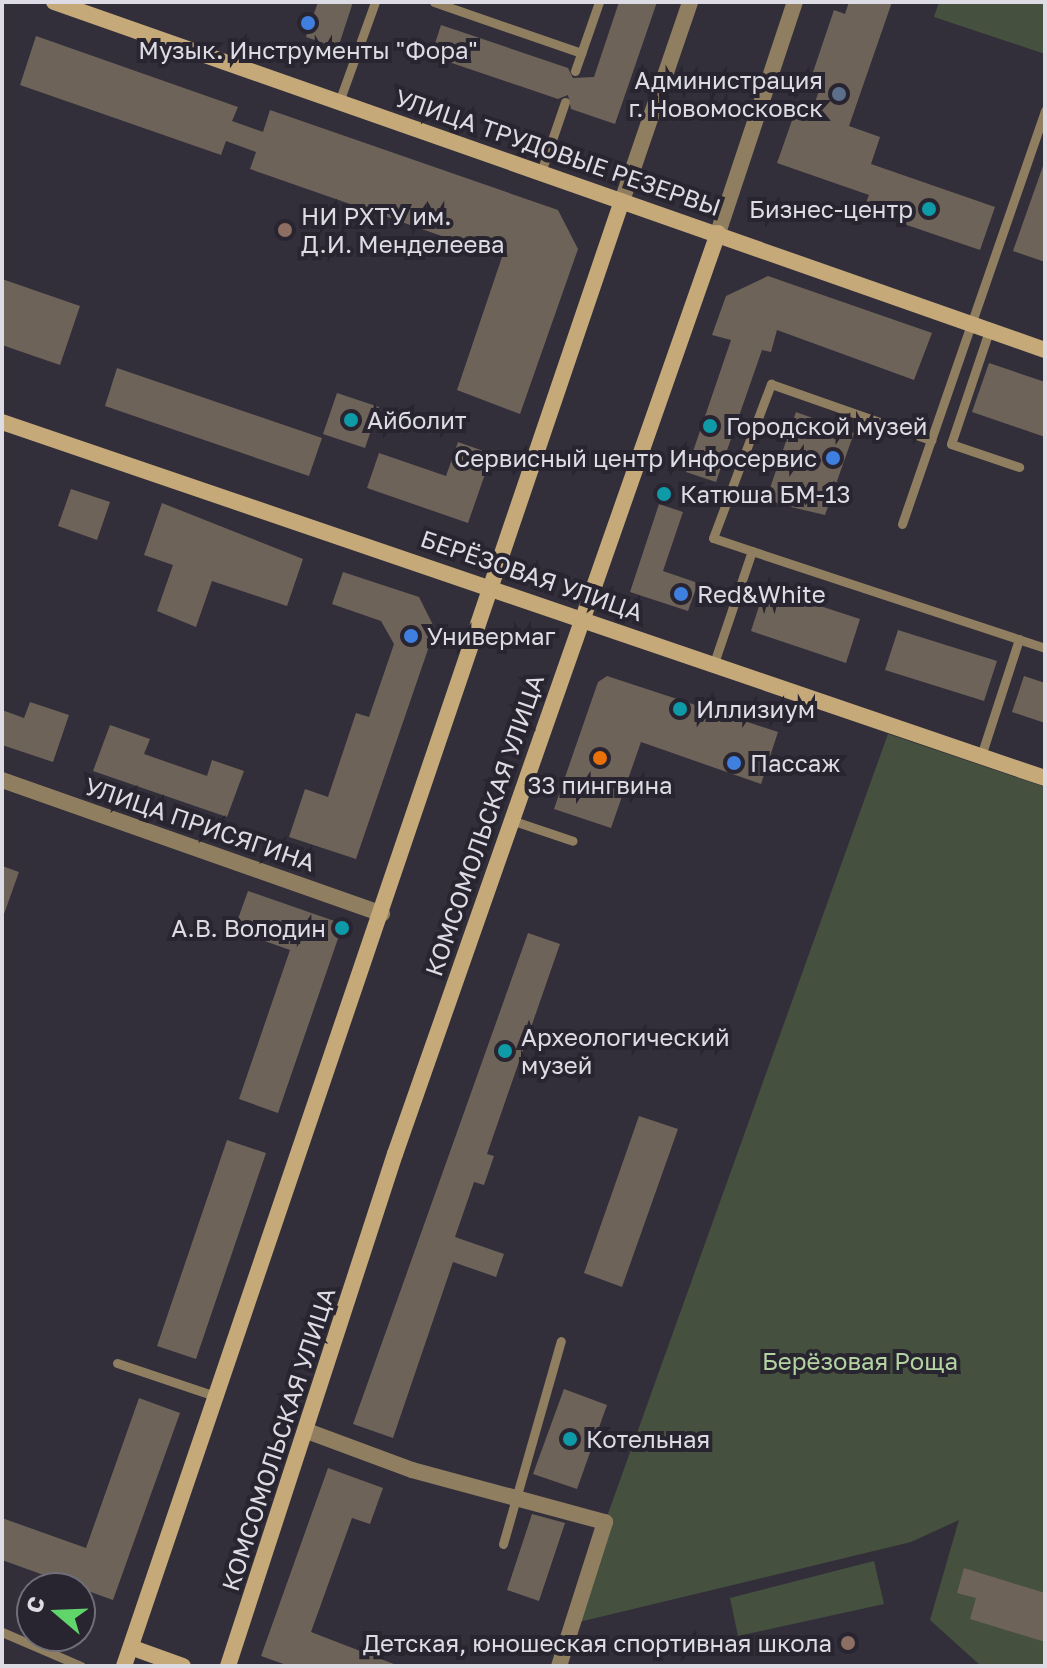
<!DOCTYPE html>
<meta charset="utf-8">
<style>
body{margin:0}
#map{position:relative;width:1047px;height:1668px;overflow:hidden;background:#322f3b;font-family:"Golos Text",sans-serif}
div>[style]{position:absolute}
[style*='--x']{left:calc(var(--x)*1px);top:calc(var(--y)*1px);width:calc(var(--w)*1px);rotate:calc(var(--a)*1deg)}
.green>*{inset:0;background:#45513e}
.building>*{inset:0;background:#6e6359}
.lane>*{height:9px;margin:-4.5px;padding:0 4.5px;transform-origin:4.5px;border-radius:4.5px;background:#907e60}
.street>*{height:16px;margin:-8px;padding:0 8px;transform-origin:8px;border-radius:8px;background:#907e60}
.secondary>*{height:16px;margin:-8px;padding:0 8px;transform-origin:8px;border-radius:8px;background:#c6a979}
.dots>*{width:22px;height:22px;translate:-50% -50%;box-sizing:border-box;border:4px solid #282531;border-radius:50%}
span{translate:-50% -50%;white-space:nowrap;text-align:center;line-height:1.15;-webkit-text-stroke:8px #282531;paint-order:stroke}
.poi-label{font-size:24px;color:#dddce4}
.right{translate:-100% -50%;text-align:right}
.left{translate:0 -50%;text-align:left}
.street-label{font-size:24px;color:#dddce4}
.park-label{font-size:24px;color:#b3d3a1}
.frame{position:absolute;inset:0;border:4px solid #dddce4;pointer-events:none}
.north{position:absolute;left:16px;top:1572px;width:80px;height:80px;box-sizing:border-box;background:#282531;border:2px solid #706e79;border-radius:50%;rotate:289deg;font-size:22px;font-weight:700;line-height:32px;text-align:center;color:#dddce4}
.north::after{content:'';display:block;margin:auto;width:28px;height:36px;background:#60d56a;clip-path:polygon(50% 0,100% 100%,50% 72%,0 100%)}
</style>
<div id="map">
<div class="green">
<i style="clip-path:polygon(939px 2px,1045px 2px,1045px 54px,934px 17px)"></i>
<i style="clip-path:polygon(888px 734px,1045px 787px,1045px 1666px,981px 1666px,930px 1620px,959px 1520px,911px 1542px,579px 1622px,605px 1522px)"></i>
<i style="clip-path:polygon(874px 1561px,884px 1604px,738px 1636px,730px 1598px)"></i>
</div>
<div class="building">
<i style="clip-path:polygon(318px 2px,353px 2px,338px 48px,306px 37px)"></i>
<i style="clip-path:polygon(619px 2px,657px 2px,615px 124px,571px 109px,568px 95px,558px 99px,431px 56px,441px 25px,568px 68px,573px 78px,594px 77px)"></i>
<i style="clip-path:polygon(849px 2px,892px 2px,849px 126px,880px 137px,871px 164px,995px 207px,980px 250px,863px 210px,869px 195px,777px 163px,796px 109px,811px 114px,823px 79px,812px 75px,834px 10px,845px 14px)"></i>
<i style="clip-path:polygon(36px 36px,238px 107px,232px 121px,263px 132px,270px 110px,558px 210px,578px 249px,520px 414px,457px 390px,502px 257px,250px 169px,256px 152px,226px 141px,221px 155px,20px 85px)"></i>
<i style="clip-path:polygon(1043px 166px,1045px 167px,1045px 262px,1013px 251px)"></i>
<i style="clip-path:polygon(768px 276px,932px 333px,914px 380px,777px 330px,771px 352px,762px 350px,716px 482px,686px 472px,731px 340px,712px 335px,726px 296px)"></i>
<i style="clip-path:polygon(2px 279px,80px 306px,60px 365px,2px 345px)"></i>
<i style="clip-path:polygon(989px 363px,1045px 382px,1045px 437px,972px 412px)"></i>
<i style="clip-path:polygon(117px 368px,322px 438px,309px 476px,105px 406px)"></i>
<i style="clip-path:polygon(337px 393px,379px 407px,365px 448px,323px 434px)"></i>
<i style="clip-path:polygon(796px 412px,854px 433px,825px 515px,778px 504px,768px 494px)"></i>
<i style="clip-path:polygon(458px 442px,492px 454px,468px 523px,367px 488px,379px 453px,446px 476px)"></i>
<i style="clip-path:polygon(71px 489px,110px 502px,97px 540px,58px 526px)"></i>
<i style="clip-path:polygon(162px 503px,303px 559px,287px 606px,212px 581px,196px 627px,157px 611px,173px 565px,144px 555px)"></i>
<i style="clip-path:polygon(659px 504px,683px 512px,663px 571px,698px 583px,688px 611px,630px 592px)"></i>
<i style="clip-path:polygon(343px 572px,419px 597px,435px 629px,356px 859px,289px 837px,305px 789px,328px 797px,356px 713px,369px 717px,394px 644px,381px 621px,332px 604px)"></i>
<i style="clip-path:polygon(765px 588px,860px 619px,846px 663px,751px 631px)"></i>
<i style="clip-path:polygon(898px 630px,997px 661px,984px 701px,885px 670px)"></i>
<i style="clip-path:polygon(607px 676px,778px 732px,761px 784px,641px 742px,611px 828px,554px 809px,598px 682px)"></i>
<i style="clip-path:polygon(1024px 676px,1045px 683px,1045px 723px,1012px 712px)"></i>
<i style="clip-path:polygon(30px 702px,69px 715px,53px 762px,2px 745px,2px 710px,24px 718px)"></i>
<i style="clip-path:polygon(110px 725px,150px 739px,144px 754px,207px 776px,212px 760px,244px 771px,227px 817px,93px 771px)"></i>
<i style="clip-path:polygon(2px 866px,19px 872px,4px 914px,2px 914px)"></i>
<i style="clip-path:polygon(248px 891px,343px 924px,278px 1113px,239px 1099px,290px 950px,234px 930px)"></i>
<i style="clip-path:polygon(528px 933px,560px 944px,487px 1154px,494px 1156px,484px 1185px,474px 1182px,455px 1237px,504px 1254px,496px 1277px,453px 1262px,393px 1438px,353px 1424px)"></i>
<i style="clip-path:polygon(639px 1116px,678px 1129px,622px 1287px,584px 1273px)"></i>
<i style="clip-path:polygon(227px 1140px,266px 1153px,196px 1359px,157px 1346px)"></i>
<i style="clip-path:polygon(564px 1389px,607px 1405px,577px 1489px,533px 1474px)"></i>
<i style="clip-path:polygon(139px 1398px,180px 1413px,113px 1600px,2px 1560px,2px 1518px,86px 1548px)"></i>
<i style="clip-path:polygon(328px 1468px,383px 1488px,370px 1524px,352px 1518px,311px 1632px,399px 1666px,289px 1666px,261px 1656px)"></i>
<i style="clip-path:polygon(532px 1514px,565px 1523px,539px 1601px,507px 1590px)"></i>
<i style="clip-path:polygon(964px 1568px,1045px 1593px,1045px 1642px,970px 1619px,976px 1598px,957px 1593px)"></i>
</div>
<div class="lane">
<i style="--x:434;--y:2;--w:156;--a:19.1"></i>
<i style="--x:575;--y:71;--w:73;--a:-70.8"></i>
<i style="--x:339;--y:102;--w:106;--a:-70.2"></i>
<i style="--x:541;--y:172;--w:74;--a:-71.1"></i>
<i style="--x:989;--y:331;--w:119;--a:108.6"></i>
<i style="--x:951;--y:444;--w:72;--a:18.7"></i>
<i style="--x:902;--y:524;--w:89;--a:-71"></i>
<i style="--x:752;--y:551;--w:309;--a:18.3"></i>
<i style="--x:714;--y:663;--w:118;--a:-71.3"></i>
<i style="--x:752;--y:551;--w:41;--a:-161.6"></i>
<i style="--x:713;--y:538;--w:165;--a:-69.4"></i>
<i style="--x:771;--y:384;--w:170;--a:19.3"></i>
<i style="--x:931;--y:440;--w:349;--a:-70.9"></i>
<i style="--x:981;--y:756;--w:123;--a:-72"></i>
<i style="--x:511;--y:820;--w:65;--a:18.7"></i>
<i style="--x:117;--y:1363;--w:107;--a:18.6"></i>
<i style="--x:503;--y:1544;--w:211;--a:-74.1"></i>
<i style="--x:2;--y:1632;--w:86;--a:23.3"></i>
</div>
<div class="street">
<i style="--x:622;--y:201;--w:210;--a:-71.1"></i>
<i style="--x:718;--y:233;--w:243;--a:-71.6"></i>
<i style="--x:2;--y:780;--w:403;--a:19.4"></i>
<i style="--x:307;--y:1431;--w:112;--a:20.4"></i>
<i style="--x:412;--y:1470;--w:200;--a:15.1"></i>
<i style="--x:605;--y:1522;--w:151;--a:107.7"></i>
</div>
<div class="secondary">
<i style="--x:54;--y:2;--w:1050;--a:19.35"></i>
<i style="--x:2;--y:422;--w:1102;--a:18.85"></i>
<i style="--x:133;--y:1648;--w:53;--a:19.8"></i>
<i style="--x:124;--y:1666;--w:1547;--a:-71.23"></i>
<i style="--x:228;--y:1666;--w:539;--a:-71.94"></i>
<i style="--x:395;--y:1154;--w:976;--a:-70.67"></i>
</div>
<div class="dots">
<i style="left:308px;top:23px;background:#3f7fe0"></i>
<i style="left:839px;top:94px;background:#5c6f8a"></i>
<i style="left:929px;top:209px;background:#0f9aa8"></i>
<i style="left:285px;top:230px;background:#8d6e63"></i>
<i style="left:351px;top:420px;background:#0f9aa8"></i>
<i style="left:710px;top:426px;background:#0f9aa8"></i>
<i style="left:833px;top:458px;background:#3f7fe0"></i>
<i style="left:664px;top:494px;background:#0f9aa8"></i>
<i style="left:681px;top:594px;background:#3f7fe0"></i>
<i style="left:411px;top:636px;background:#3f7fe0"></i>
<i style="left:680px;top:709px;background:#0f9aa8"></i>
<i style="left:600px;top:758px;background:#e8710a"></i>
<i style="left:734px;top:763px;background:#3f7fe0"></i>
<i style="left:342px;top:928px;background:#0f9aa8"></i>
<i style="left:505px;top:1051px;background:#0f9aa8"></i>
<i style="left:570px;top:1439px;background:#0f9aa8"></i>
<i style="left:848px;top:1643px;background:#8d6e63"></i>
</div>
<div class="poi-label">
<span style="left:308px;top:50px">Музык. Инструменты "Фора"</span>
<span class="right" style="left:823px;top:94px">Администрация<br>г. Новомосковск</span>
<span class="right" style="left:913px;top:209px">Бизнес-центр</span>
<span class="left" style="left:301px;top:230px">НИ РХТУ им.<br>Д.И. Менделеева</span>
<span class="left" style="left:367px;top:420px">Айболит</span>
<span class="left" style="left:726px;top:426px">Городской музей</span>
<span class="right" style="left:817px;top:458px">Сервисный центр Инфосервис</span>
<span class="left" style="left:680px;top:494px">Катюша БМ-13</span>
<span class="left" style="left:697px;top:594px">Red&amp;White</span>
<span class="left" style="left:427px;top:636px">Универмаг</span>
<span class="left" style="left:696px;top:709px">Иллизиум</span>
<span class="left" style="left:750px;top:763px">Пассаж</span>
<span style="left:600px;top:785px">33 пингвина</span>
<span class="right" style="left:326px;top:928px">А.В. Володин</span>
<span class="left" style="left:521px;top:1051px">Археологический<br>музей</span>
<span class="left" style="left:586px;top:1439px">Котельная</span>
<span class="right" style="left:832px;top:1643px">Детская, юношеская спортивная школа</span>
</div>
<div class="street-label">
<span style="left:558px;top:152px;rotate:19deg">УЛИЦА ТРУДОВЫЕ РЕЗЕРВЫ</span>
<span style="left:532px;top:575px;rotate:19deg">БЕРЁЗОВАЯ УЛИЦА</span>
<span style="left:200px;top:824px;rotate:19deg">УЛИЦА ПРИСЯГИНА</span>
<span style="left:484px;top:825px;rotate:-71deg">КОМСОМОЛЬСКАЯ УЛИЦА</span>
<span style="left:278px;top:1439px;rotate:-72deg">КОМСОМОЛЬСКАЯ УЛИЦА</span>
</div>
<div class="park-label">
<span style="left:860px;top:1361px">Берёзовая Роща</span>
</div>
<div class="frame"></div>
<div class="north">С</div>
</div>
